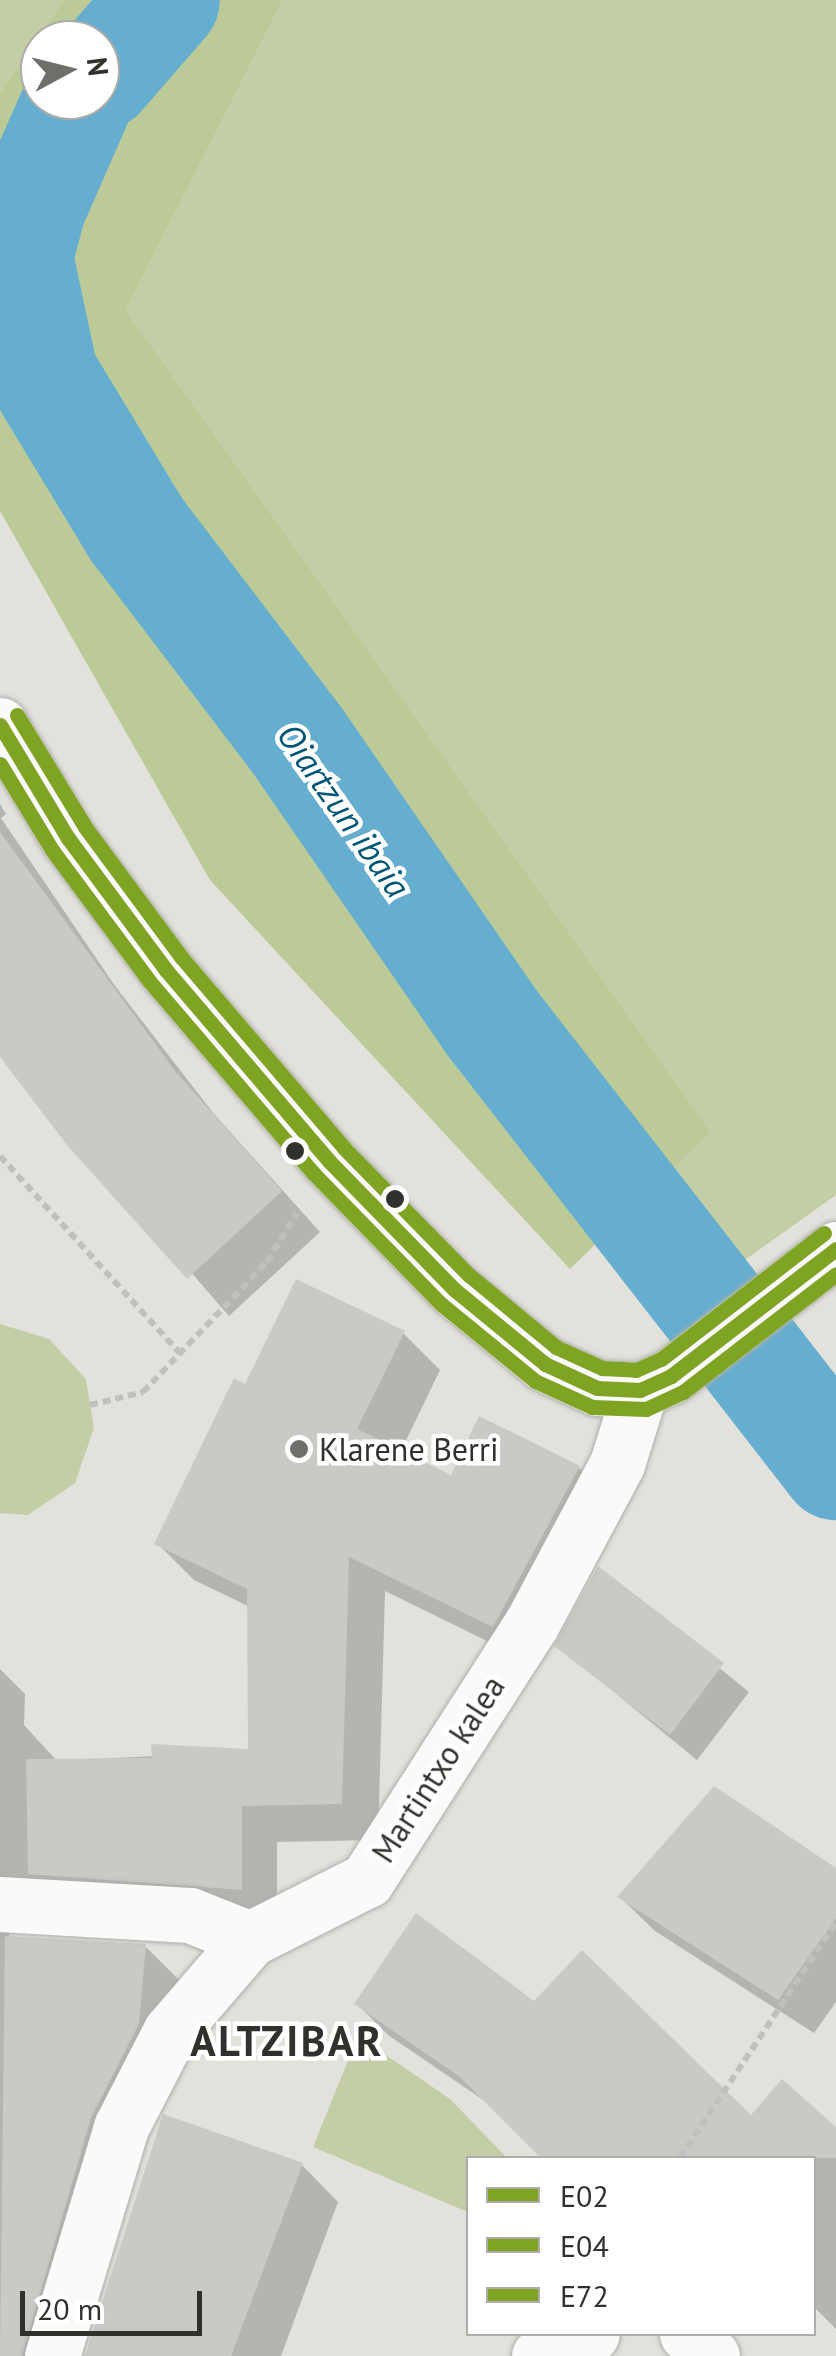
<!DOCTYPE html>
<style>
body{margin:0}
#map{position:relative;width:836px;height:2356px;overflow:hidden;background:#e2e1dc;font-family:"PT Sans",sans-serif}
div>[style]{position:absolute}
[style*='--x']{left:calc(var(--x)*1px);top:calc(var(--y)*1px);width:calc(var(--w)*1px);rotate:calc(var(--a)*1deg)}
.green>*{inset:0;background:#c3cea6}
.forest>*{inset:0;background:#bcca98}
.shadow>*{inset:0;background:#0003}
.river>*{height:110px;margin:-55px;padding:0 55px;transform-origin:55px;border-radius:55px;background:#65aecf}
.building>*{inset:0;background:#cbc9c5}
.path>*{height:6px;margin-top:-3px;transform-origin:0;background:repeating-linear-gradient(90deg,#c1c0be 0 8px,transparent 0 13px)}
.roads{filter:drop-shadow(0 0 2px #aeaeaa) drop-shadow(0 0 2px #aeaeaa)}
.minor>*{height:55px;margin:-27.5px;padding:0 27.5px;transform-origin:27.5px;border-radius:27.5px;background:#fbfafa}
.bus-1>*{height:15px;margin:-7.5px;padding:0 7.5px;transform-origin:7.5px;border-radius:7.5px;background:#7fa322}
.bus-2>*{height:15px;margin:-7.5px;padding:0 7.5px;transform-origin:7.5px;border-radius:7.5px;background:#7fa322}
.bus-3>*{height:15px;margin:-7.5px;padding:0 7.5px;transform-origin:7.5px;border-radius:7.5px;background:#7fa322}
.dots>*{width:28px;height:28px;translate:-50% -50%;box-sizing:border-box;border:5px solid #fff;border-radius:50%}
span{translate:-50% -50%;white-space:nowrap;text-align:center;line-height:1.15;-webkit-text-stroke:9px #fff;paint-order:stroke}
.poi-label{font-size:32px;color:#31302c}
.left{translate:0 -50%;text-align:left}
.street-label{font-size:32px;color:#31302c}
.water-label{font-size:35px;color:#005677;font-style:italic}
.district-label{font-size:42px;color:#31302c;font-weight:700;letter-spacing:2.5px}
.legend{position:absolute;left:466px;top:2156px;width:350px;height:180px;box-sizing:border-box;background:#fff;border:2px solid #adacab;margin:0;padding:12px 18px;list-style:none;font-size:30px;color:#31302c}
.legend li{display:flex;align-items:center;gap:20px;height:50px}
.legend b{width:50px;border:2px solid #adacab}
.north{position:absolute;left:20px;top:20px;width:100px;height:100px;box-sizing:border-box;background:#fff;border:2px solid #adacab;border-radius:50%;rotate:83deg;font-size:28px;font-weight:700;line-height:40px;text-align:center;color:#31302c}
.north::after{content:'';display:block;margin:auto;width:35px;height:45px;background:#6f6e6a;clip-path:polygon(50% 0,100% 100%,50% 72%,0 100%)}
.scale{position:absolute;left:20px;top:2291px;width:182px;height:45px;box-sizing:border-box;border:5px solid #31302c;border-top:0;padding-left:12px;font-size:30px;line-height:35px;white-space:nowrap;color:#31302c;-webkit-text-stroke:8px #fff;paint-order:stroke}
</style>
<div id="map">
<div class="green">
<i style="clip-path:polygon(0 0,64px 0,0 92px)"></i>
<i style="clip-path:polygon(283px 0,836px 0,836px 1195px,732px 1269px,663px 1179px,711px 1132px,126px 310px)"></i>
<i style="clip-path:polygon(0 1324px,49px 1339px,86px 1379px,94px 1428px,75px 1483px,28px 1515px,0 1513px)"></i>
<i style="clip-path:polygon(358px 2036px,450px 2099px,507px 2158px,468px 2158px,468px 2212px,313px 2147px)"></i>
</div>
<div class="forest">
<i style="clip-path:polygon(evenodd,64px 0,283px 0,126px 310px,711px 1132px,570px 1269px,210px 880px,0 511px,0 92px,64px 0,40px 40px,100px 40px,100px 100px,40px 100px,40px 40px)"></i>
</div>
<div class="shadow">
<i style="clip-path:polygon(0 804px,6px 814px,1px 818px,115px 986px,214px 1114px,320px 1232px,229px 1316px,0 1053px)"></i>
<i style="clip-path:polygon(403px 1333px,440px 1370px,400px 1453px,452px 1478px,480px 1420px,579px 1468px,615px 1505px,530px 1662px,385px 1591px,378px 1840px,277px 1842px,277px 1925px,9px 1924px,9px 1938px,145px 1946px,182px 1983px,66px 2356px,0 2356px,0 1669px,25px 1694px,24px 1725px,57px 1761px,250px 1751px,250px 1607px,194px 1580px,157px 1543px,246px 1387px)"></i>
<i style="clip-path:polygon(599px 1570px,749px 1692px,697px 1760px,558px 1646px)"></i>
<i style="clip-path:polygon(836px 1871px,836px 2002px,814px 2033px,655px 1931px,620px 1897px)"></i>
<i style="clip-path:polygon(357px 2004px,534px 2005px,751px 2118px,836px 2131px,836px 2329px,814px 2307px,814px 2158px,547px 2158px,495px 2108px,388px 2035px)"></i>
<i style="clip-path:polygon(302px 2165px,338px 2202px,281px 2356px,87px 2356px)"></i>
</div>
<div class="river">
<i style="--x:100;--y:75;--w:99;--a:-49.1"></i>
<i style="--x:78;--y:100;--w:117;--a:113.7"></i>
<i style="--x:31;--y:207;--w:52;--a:104.6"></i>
<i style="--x:18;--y:257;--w:121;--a:78"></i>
<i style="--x:43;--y:375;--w:181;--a:58.8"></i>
<i style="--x:137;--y:530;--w:264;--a:52.7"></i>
<i style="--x:297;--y:740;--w:345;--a:55.4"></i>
<i style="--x:493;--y:1024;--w:559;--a:52.13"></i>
</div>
<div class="building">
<i style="clip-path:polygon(0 832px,175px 1071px,282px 1191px,187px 1279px,67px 1145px,0 1057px)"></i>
<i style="clip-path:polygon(296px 1279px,405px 1331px,357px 1429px,451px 1475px,479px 1416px,580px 1466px,493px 1627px,349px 1557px,342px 1804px,242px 1806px,242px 1890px,28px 1874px,26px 1759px,152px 1758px,151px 1744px,248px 1749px,247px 1589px,154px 1544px,234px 1378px,245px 1384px)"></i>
<i style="clip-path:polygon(598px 1566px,724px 1663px,670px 1735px,554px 1646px)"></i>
<i style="clip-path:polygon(714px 1786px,836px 1868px,836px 1918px,778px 2000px,617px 1897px)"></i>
<i style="clip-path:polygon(416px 1913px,534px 2001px,582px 1950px,751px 2115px,782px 2079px,836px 2127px,836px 2158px,541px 2158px,460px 2077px,354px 2004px)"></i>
<i style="clip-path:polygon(5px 1936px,146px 1944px,139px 2024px,91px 2118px,22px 2356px,0 2356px)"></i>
<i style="clip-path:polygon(163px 2114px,303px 2163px,231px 2356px,85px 2356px)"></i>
</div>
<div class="path">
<i style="--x:0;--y:1156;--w:268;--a:47.6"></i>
<i style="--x:90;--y:1405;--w:55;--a:-13.8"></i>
<i style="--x:143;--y:1392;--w:180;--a:-46.4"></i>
<i style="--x:267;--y:1262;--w:57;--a:-58.5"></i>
<i style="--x:680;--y:2158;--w:283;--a:-56.5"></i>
</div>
<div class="roads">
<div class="minor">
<i style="--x:0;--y:725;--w:132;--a:59"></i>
<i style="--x:68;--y:838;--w:164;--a:53.4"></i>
<i style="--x:166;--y:970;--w:251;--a:49.5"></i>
<i style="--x:329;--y:1161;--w:180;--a:45.7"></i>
<i style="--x:455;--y:1290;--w:117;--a:39.4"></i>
<i style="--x:545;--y:1364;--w:57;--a:24.8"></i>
<i style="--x:597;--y:1388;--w:43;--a:2.7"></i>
<i style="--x:640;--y:1390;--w:34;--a:-24"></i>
<i style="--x:671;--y:1376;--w:208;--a:-37.6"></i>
<i style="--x:0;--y:1904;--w:190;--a:3.3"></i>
<i style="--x:190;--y:1915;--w:65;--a:21.8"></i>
<i style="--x:687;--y:2334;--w:33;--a:41"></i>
<i style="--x:52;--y:2356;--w:239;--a:-73.2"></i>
<i style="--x:121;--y:2127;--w:107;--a:-62.7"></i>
<i style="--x:170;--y:2032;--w:123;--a:-49.3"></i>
<i style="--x:250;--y:1939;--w:131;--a:-26.8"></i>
<i style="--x:367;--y:1880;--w:303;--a:-57.3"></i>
<i style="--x:531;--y:1625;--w:183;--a:-61.9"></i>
<i style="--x:617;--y:1464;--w:77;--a:-72.7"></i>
<i style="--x:539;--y:2356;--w:57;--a:-22.5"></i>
</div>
</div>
<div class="bus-1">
<i style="--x:0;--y:725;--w:132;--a:59"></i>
<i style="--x:68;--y:838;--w:164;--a:53.4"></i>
<i style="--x:166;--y:970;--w:251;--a:49.5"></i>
<i style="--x:329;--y:1161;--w:180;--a:45.7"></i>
<i style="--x:455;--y:1290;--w:117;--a:39.4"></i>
<i style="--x:545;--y:1364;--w:57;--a:24.8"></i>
<i style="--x:597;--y:1388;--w:43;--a:2.7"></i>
<i style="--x:640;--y:1390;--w:34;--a:-24"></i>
<i style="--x:671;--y:1376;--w:208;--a:-37.6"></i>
</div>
<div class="bus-2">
<i style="--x:0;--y:764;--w:100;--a:58.8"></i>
<i style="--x:52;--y:850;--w:164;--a:53.4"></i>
<i style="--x:150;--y:982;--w:253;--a:49.5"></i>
<i style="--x:314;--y:1174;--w:182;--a:45.7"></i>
<i style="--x:441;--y:1304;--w:122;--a:39.3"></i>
<i style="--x:535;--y:1381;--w:63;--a:24.5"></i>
<i style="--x:592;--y:1407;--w:54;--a:2.1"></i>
<i style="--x:646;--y:1409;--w:41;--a:-24.7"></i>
<i style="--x:683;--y:1392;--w:193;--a:-37.6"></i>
</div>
<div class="bus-3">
<i style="--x:17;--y:715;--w:131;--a:58.7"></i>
<i style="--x:85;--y:827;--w:163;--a:53.5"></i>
<i style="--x:182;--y:958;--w:250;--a:49.5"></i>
<i style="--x:344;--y:1148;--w:178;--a:45.5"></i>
<i style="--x:469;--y:1275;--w:113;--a:39.6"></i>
<i style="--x:556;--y:1347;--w:51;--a:24.5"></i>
<i style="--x:602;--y:1368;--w:34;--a:3"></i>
<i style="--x:636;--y:1370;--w:27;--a:-24"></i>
<i style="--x:661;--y:1359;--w:206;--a:-37.7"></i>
</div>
<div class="dots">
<i style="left:295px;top:1151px;background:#31302c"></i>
<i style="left:395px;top:1199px;background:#31302c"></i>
<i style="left:299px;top:1449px;background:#6f6e6a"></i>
</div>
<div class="poi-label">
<span class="left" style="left:319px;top:1449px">Klarene Berri</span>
</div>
<div class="street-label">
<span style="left:438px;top:1769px;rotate:-57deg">Martintxo kalea</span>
</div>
<div class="water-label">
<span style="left:344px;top:810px;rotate:55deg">Oiartzun ibaia</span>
</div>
<div class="district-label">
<span style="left:287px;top:2041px">ALTZIBAR</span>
</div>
<ul class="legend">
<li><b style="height:12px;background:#7fa322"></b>E02</li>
<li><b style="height:12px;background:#7fa322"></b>E04</li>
<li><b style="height:12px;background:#7fa322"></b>E72</li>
</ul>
<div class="north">N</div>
<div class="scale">20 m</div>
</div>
